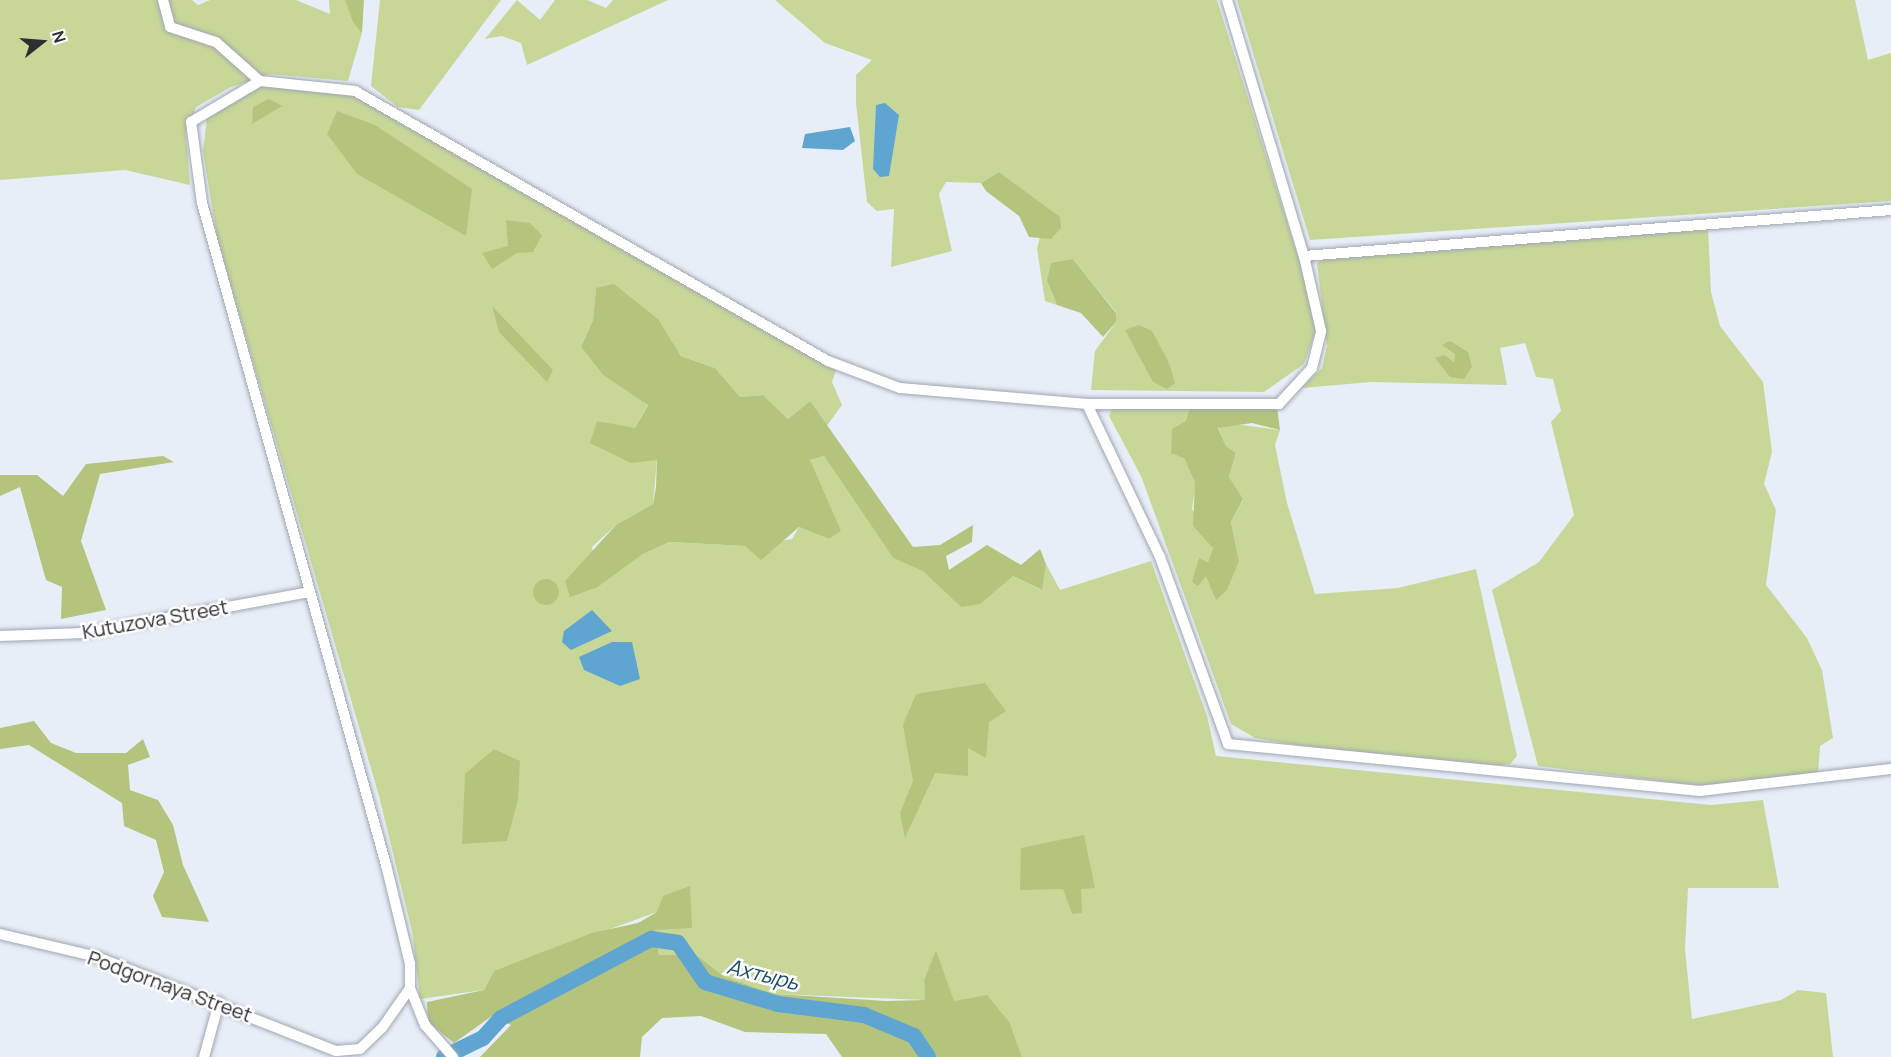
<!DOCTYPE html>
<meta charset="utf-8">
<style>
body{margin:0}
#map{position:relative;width:1891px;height:1057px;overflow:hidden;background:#e7eef8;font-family:Manrope,sans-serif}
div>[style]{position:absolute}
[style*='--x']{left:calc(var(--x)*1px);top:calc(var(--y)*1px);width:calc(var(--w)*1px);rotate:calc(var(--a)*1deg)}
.green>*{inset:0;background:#c8d798}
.forest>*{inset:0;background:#b4c47c}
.round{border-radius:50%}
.water>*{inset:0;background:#5fa5d2}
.river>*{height:16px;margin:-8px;padding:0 8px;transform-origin:8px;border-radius:8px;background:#5fa5d2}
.roads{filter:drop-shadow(0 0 2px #a0a6b0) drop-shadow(0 0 2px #a0a6b0)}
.street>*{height:10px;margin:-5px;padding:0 5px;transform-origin:5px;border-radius:5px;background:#fff}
span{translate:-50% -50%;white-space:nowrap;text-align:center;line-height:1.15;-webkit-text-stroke:5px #fff;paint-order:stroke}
.street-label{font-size:20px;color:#2c2e32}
.water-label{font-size:21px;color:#164c6b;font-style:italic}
.north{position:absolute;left:12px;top:12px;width:60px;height:60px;-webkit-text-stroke:4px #fff;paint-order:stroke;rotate:73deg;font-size:16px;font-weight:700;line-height:24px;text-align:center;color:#2c2e32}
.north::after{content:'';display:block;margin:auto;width:21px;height:27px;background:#2c2e32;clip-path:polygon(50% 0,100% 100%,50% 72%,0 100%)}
</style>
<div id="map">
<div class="green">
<i style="clip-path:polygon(0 0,192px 0,198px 5px,210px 0,296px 0,330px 14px,329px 0,345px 0,362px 33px,348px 81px,270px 74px,231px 87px,196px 107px,186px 133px,190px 185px,125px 170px,0 180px)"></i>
<i style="clip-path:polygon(380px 0,501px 0,419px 110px,398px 107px,371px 86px)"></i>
<i style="clip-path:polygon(517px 0,540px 20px,555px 0,587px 0,606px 8px,613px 0,668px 0,527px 65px,521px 43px,502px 36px,485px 39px)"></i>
<i style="clip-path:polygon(775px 0,1217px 0,1300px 263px,1316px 330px,1304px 364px,1264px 392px,1091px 390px,1095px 351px,1116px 322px,1116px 312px,1073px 259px,1047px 281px,1057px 305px,1045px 301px,1037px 249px,1040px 237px,1051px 239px,1060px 218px,999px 172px,981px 183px,946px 182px,939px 194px,952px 251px,891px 267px,894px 209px,877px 211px,867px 202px,856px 103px,856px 75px,872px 60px,825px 43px)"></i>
<i style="clip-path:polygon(1237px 0,1855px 0,1868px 60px,1891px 53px,1891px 201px,1310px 240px)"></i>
<i style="clip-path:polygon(262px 85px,353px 95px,836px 370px,832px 382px,842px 405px,826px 427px,810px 401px,788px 419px,763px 395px,740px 397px,715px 368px,681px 356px,659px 320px,596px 288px,593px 320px,581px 347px,603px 375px,648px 404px,635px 428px,657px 459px,653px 504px,616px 525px,592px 547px,598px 587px,643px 554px,670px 542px,745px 546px,792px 539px,799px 527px,829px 539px,840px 531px,809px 460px,824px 456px,893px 558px,923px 570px,961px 607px,1013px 576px,1041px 590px,1046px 564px,1060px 590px,1151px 561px,1207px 716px,1216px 756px,1711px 805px,1763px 800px,1779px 888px,1688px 888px,1685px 949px,1692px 1019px,1781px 1000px,1798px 990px,1826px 993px,1833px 1057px,1022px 1057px,1010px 1023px,971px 998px,954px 1002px,936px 951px,924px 980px,925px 1000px,775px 994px,725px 977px,695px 954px,659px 955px,655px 930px,667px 926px,657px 912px,494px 971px,484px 990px,420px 999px,412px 931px,379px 796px,217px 238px,203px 151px,207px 117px)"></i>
<i style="clip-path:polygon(1708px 228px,1711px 292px,1720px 326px,1763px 382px,1772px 452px,1764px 484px,1776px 510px,1766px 585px,1807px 638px,1822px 670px,1833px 738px,1820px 746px,1818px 774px,1747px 786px,1694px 785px,1538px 766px,1492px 590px,1539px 562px,1574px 515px,1551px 422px,1561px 411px,1553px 379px,1536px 377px,1525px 343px,1500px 348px,1507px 385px,1371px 382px,1302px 388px,1322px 368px,1327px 346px,1317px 264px,1323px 258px)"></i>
<i style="clip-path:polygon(1113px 407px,1190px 407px,1184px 458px,1196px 482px,1192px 509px,1213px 548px,1208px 562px,1198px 558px,1206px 576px,1239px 561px,1231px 522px,1243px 500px,1229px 477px,1236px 453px,1226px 446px,1218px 427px,1227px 423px,1280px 430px,1275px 445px,1287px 503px,1315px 594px,1398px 588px,1476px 569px,1517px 756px,1510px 764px,1488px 767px,1320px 749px,1255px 738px,1231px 724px,1141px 476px,1109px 416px)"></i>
</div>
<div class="forest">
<i style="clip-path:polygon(345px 0,364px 0,362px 33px,353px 22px)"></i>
<i style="clip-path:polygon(269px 99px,282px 106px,252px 124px,253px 107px)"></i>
<i style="clip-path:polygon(337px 111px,375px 125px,472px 189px,466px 236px,357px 174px,327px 134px)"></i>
<i style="clip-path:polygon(999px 172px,1060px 217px,1061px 228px,1051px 239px,1029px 237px,1019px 216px,986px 191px,981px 183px)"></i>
<i style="clip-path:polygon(506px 220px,530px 223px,542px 235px,533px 252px,517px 253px,492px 269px,482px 253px,508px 246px)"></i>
<i style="clip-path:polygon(1073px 259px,1116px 313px,1116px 322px,1103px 337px,1081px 313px,1057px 305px,1047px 281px,1051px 263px)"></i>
<i style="clip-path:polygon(614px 284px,659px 320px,681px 356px,715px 368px,740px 397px,763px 395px,788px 419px,810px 401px,913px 547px,940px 545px,973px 525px,972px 542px,946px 556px,949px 570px,987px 545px,1021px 565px,1040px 549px,1046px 564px,1042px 590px,1013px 576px,980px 604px,961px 607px,923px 571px,893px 558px,824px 456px,810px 460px,841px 531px,829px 539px,799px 527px,761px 560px,745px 546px,670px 542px,643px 554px,598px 587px,570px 597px,565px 581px,616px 525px,653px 504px,656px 487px,657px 460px,631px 463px,590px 443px,597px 421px,635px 428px,648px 405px,603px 375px,581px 347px,593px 320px,596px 288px)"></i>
<i style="clip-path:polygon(492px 306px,553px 370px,547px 382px,499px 332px)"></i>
<i style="clip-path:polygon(1139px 325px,1152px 331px,1169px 363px,1175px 383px,1167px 389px,1153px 382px,1125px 330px)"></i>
<i style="clip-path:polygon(1450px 341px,1468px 352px,1472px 367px,1464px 379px,1450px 377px,1435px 358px,1444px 355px,1454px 362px,1455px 354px,1442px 345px)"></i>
<i style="clip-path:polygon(1190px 407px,1277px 407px,1280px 430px,1252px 423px,1218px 428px,1226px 446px,1236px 453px,1229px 477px,1243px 499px,1231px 522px,1239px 561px,1227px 590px,1216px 600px,1206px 576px,1198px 586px,1192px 582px,1199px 558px,1208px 562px,1213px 548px,1193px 526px,1195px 482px,1184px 458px,1171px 453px,1172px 429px,1186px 421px)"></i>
<i style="clip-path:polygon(163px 456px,174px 462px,100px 474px,81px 541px,106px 610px,61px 619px,62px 587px,46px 580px,20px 487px,0 496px,0 475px,37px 475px,63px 496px,86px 464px)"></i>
<i class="round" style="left:533px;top:579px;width:26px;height:26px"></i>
<i style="clip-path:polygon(985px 683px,1006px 711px,989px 722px,986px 758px,968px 748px,968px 776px,935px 773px,905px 838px,900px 813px,913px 781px,903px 725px,916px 694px)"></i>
<i style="clip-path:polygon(34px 721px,51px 743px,76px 753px,126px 753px,143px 739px,150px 757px,128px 765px,130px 790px,158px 800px,173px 825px,183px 865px,209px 922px,162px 917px,153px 896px,164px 872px,156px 840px,124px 826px,122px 803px,29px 745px,0 749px,0 728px)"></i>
<i style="clip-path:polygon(494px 749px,520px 761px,518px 799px,507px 841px,462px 844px,465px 774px)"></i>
<i style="clip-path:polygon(1084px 835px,1095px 888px,1081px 889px,1082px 913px,1072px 914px,1063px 889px,1020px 890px,1021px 848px)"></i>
<i style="clip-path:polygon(690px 886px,692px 928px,655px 930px,659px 955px,695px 954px,725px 977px,775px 994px,886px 1001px,925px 1000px,924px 980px,936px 950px,954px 1001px,987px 995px,1010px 1023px,1022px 1057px,842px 1057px,826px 1034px,745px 1032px,701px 1016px,662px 1018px,642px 1037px,640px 1057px,480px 1057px,511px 1025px,492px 1016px,454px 1043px,428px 1022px,427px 1002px,484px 990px,494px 971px,592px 933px,638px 923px,657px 912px,663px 896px)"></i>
</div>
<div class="water">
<i style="clip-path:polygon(885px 103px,899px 115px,889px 176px,880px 177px,873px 169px,876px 105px)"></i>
<i style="clip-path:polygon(850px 127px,855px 141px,843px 150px,802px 148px,805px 134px)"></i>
<i style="clip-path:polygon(592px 610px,612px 631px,571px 650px,562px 642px,564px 631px)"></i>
<i style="clip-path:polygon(612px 642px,632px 642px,640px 679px,620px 686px,584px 670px,579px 657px)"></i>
</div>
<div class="river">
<i style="--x:444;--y:1057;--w:43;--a:-26"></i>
<i style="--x:483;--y:1038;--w:27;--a:-48"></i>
<i style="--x:501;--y:1018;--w:170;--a:-27.8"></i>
<i style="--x:651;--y:939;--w:27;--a:8"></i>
<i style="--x:678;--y:943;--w:47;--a:55.3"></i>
<i style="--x:705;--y:982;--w:76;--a:16.8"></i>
<i style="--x:778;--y:1004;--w:87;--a:7.3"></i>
<i style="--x:864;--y:1015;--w:54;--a:22.8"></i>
<i style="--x:914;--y:1036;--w:25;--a:56"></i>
</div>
<div class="roads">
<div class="street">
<i style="--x:163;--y:0;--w:28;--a:75"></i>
<i style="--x:170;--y:27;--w:48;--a:18.1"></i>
<i style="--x:216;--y:42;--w:59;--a:41.6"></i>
<i style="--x:1227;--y:0;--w:267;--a:73.3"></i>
<i style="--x:1304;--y:256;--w:589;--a:-4.48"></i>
<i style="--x:1087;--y:404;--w:170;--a:64.5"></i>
<i style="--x:1160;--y:557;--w:199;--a:70"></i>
<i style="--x:1228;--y:744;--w:474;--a:5.7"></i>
<i style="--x:1700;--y:791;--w:192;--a:-6.6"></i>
<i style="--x:0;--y:636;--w:84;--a:-2"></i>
<i style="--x:84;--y:633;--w:229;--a:-10.3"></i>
<i style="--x:0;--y:934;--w:100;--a:13.3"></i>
<i style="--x:97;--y:957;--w:257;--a:21.5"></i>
<i style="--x:336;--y:1051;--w:24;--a:-5"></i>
<i style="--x:360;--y:1049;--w:30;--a:-44"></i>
<i style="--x:382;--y:1028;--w:49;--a:-55"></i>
<i style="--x:410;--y:988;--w:24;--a:-90"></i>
<i style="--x:410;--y:964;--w:102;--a:-103.6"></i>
<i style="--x:386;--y:865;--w:687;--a:-105.53"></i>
<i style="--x:202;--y:203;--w:82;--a:-97.7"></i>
<i style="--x:191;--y:122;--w:80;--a:-30.7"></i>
<i style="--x:260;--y:81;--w:96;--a:6"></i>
<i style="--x:355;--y:91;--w:545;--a:29.72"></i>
<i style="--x:828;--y:361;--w:77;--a:20.6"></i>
<i style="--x:900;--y:388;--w:188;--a:4.9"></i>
<i style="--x:1087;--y:404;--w:192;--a:0"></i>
<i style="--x:1279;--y:404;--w:49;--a:-47.5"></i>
<i style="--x:1312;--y:368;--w:38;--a:-76"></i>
<i style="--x:1321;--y:331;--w:77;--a:-102.8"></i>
<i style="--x:410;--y:988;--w:40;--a:68"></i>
<i style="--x:425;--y:1025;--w:43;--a:48.8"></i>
<i style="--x:204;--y:1057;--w:57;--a:-74.7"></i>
</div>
</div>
<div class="street-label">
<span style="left:155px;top:619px;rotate:-10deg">Kutuzova Street</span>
<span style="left:170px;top:986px;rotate:20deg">Podgornaya Street</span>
</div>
<div class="water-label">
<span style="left:763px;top:974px;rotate:14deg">Ахтырь</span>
</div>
<div class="north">N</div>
</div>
